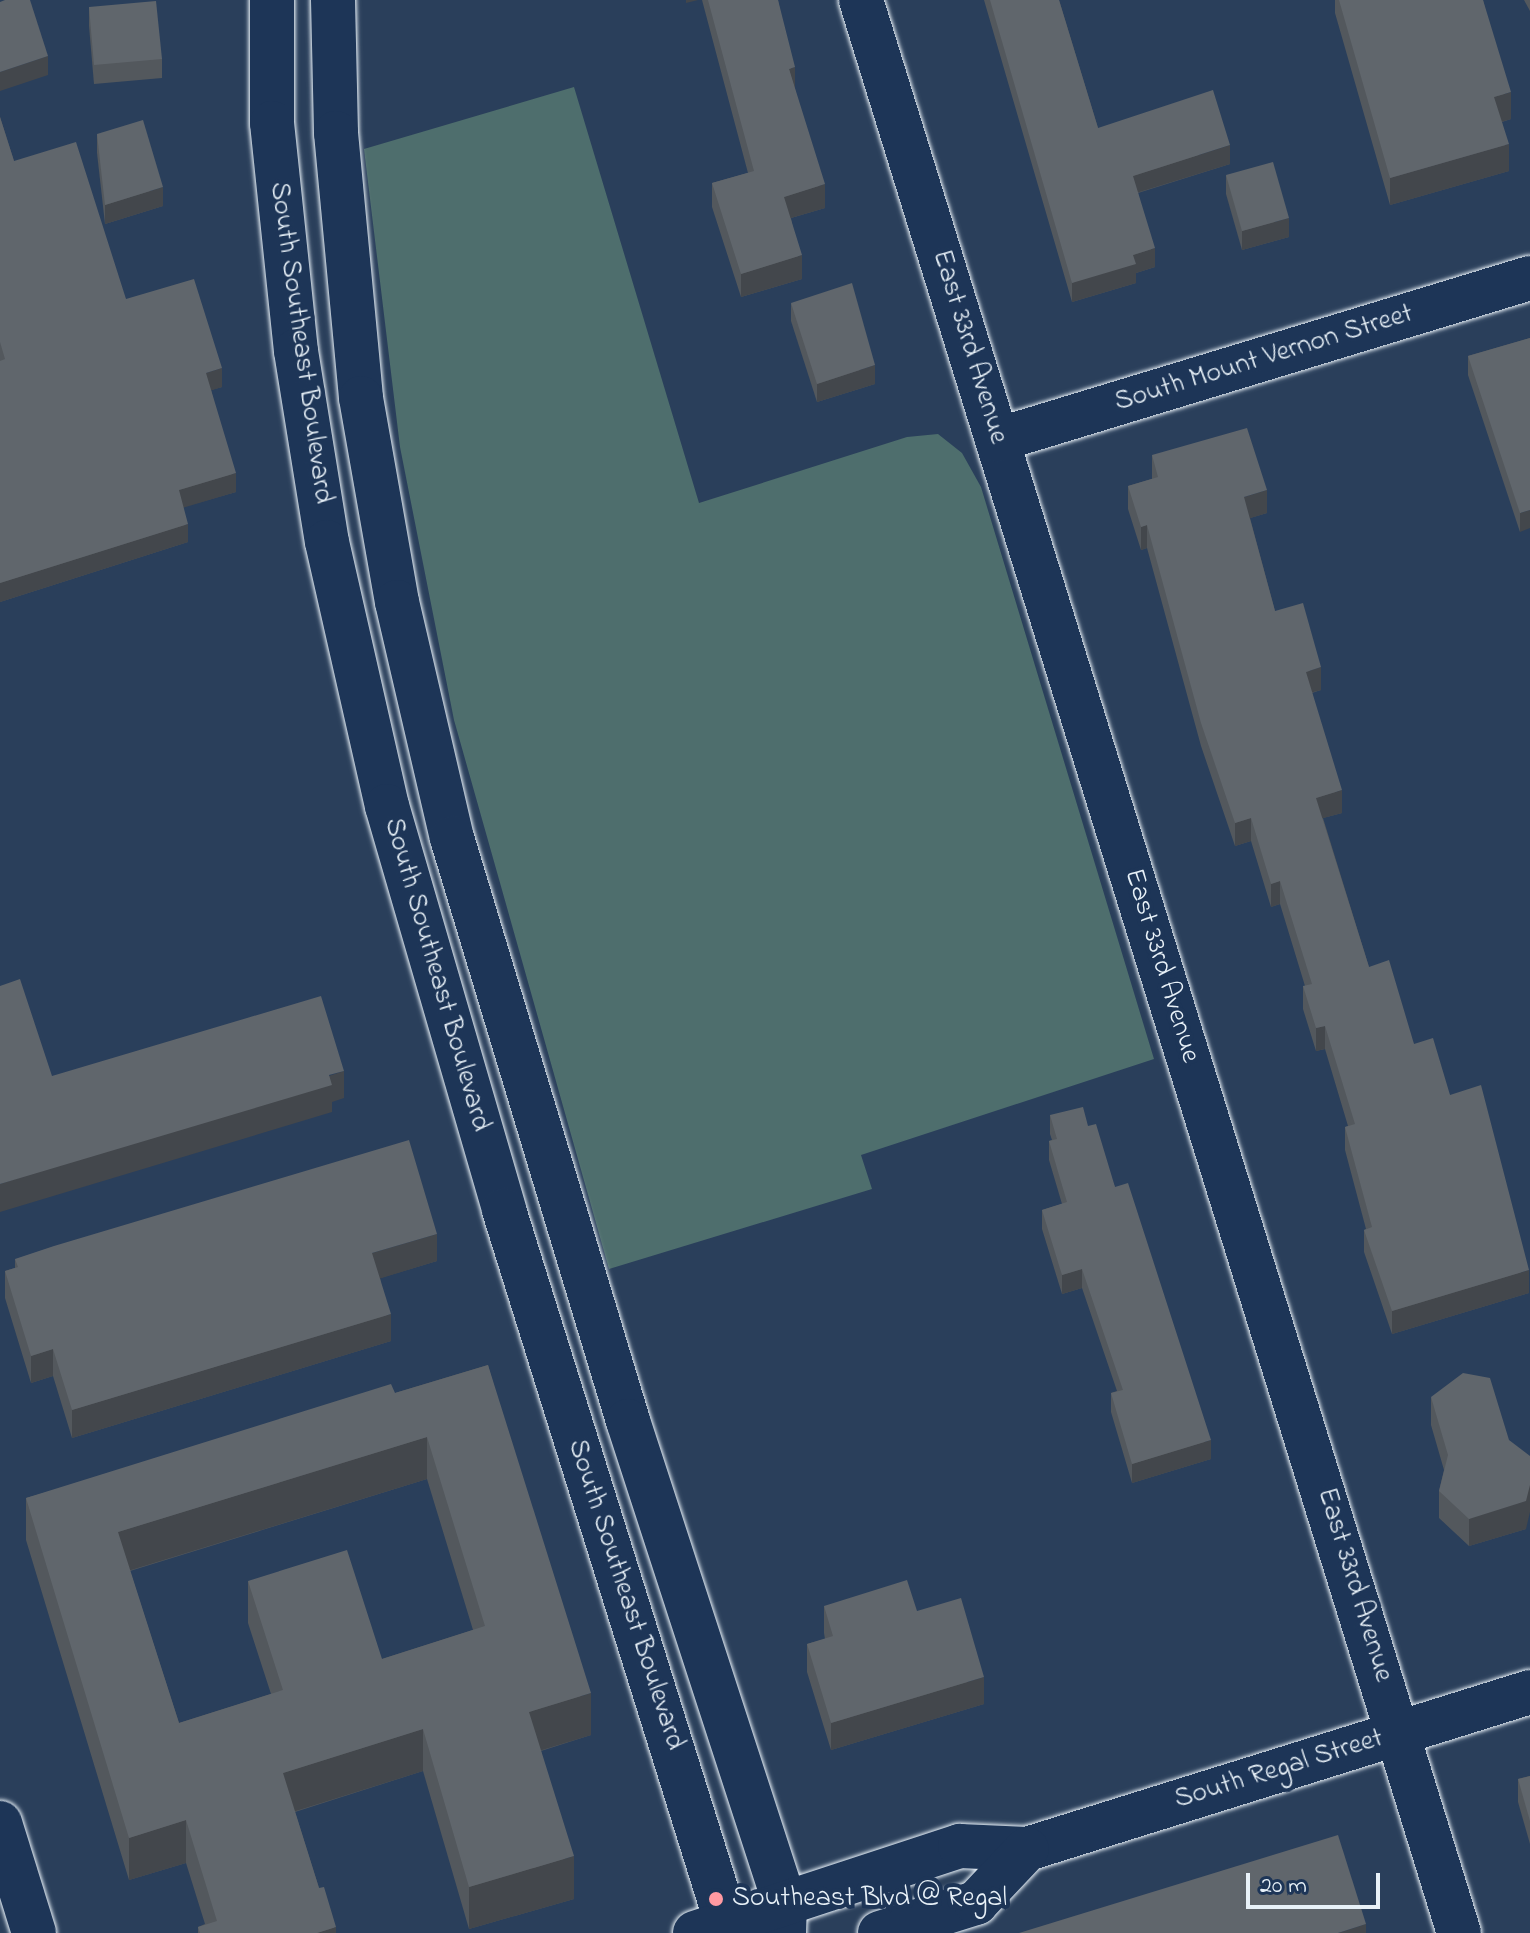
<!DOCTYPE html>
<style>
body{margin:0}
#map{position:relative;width:1530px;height:1933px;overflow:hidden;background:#2a3f5b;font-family:"Indie Flower",sans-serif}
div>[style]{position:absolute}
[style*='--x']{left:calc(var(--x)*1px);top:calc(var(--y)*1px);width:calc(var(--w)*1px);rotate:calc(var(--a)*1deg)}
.green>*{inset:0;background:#4e6e6d}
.roads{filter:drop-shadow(0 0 2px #e8f1f8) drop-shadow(0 0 2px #e8f1f8)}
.minor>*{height:44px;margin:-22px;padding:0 22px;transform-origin:22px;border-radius:22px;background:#1d3557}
.secondary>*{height:44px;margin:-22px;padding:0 22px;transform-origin:22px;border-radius:22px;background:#1d3557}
.wall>*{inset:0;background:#53585d}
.shaded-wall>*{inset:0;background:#43474c}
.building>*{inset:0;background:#60666c}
.dots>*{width:22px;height:22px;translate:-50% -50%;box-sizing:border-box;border:4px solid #1d3557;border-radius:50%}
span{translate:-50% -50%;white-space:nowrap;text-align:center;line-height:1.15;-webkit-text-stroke:8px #1d3557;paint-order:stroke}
.street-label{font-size:28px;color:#e8f1f8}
.poi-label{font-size:28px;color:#e8f1f8}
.left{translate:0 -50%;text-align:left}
.scale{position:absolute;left:1246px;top:1873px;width:134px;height:36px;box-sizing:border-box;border:4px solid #e8f1f8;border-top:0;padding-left:10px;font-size:24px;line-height:28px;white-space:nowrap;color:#e8f1f8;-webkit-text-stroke:6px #1d3557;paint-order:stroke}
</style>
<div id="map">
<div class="green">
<i style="clip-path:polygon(574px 87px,699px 503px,907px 437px,938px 434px,962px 453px,981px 487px,1154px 1059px,861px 1155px,872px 1189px,609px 1269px,454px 720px,400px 447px,364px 149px)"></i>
</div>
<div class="roads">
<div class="minor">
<i style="--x:861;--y:0;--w:2023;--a:72.81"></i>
<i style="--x:997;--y:440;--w:557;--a:-16.91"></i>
<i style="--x:0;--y:1823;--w:115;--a:72.8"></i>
</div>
<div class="secondary">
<i style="--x:272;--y:0;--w:123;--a:90"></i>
<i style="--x:272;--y:123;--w:229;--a:84"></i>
<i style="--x:296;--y:351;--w:193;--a:80.8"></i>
<i style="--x:327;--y:542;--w:271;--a:77.2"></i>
<i style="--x:387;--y:806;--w:421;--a:73.8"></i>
<i style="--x:504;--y:1210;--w:748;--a:72.66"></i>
<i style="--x:333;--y:0;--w:133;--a:88.7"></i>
<i style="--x:336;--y:133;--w:266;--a:84.6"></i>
<i style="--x:361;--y:398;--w:207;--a:80"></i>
<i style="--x:397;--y:602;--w:242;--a:76.9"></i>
<i style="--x:452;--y:838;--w:609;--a:73.2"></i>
<i style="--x:628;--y:1421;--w:508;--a:71.99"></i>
<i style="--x:785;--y:1904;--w:29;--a:92"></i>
<i style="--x:695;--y:1933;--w:279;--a:-18.2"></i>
<i style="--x:960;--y:1846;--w:67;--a:2.6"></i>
<i style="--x:1027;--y:1849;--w:527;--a:-17.33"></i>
<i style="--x:880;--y:1933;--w:101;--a:-17.4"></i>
<i style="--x:976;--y:1903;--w:74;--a:-46.6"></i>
</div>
</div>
<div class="wall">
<i style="clip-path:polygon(702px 0,778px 0,795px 89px,825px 208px,791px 218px,802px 279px,741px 297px,712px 207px,712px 183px,748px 173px)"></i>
<i style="clip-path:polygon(984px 0,1059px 0,1098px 128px,1230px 164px,1138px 193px,1155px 267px,1136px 273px,1136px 283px,1072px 302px)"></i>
<i style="clip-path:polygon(1335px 0,1483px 0,1511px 119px,1502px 122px,1509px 171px,1390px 205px,1335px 13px)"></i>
<i style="clip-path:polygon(1524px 0,1530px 0,1530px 11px)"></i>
<i style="clip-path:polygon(89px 7px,162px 59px,162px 78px,94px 84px,89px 26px)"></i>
<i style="clip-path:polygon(0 117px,14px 161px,126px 299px,222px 387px,211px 390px,236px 492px,183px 507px,188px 542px,0 602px)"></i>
<i style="clip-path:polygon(97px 134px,163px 206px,105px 224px,97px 153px)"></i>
<i style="clip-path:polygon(1226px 175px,1289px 237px,1242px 250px,1226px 194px)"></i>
<i style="clip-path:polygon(791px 303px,875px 384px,817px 402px,791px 321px)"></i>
<i style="clip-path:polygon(1530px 338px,1520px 532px,1468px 375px,1468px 356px)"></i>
<i style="clip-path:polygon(1152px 455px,1267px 513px,1250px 518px,1275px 611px,1321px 690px,1312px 693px,1342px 813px,1323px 818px,1369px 967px,1414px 1044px,1450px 1095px,1529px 1293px,1392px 1334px,1364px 1252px,1364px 1230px,1366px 1229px,1345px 1150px,1345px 1127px,1348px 1126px,1325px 1049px,1316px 1051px,1303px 1009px,1303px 986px,1305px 986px,1280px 904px,1271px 907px,1251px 841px,1235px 846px,1201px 746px,1147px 548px,1141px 550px,1128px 509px,1128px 486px,1152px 479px)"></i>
<i style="clip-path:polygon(1050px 1115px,1088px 1126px,1115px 1187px,1211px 1459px,1132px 1483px,1111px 1412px,1111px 1393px,1117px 1391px,1082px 1288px,1062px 1294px,1042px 1229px,1042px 1210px,1062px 1204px,1049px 1160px,1049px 1141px,1052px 1140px,1050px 1134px)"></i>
<i style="clip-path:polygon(15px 1259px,437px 1261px,380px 1278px,391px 1341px,72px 1438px,53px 1376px,31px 1383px,5px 1298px,5px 1271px,15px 1268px)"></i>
<i style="clip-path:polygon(evenodd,488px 1365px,591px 1735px,541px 1751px,574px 1899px,469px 1929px,423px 1771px,295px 1812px,319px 1888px,336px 1933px,198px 1933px,198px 1927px,205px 1924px,186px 1863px,129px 1880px,26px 1540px,26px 1498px,395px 1393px,488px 1365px,427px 1479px,473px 1630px,382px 1659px,248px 1581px,248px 1623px,271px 1694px,179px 1723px,130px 1571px,427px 1479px)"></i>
<i style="clip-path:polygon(1431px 1397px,1526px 1529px,1469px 1546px,1439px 1518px,1439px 1491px,1444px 1470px,1431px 1425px)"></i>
<i style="clip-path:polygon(824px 1606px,917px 1611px,984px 1704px,831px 1750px,807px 1672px,807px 1644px,825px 1639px,824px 1633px)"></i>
<i style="clip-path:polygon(1530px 1776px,1530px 1844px,1518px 1802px,1518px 1779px)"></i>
</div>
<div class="shaded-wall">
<i style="clip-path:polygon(686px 0,698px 0,686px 3px)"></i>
<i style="clip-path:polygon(48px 56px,48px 75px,0 91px,0 72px)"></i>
<i style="clip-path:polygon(795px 67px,795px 90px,789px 69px)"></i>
<i style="clip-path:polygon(1511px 92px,1511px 119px,1494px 124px,1494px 97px)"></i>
<i style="clip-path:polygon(1509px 144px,1509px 171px,1390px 205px,1390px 178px)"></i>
<i style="clip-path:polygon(1230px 145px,1230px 164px,1133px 194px,1133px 176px)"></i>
<i style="clip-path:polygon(825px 184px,825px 208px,784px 220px,784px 197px)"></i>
<i style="clip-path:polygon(163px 187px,163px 206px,105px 224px,105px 205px)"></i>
<i style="clip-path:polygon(1289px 218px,1289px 237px,1242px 250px,1242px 231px)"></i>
<i style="clip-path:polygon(1155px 248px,1155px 267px,1136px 273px,1136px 283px,1072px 302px,1072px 283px,1133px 255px)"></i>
<i style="clip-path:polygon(802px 255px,802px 279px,741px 297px,741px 274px)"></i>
<i style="clip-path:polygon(875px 365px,875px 384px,817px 402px,817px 384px)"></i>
<i style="clip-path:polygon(222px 368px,222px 387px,206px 392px,206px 373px)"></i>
<i style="clip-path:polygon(236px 473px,236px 492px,179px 509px,179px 490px)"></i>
<i style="clip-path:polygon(1267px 490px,1267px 513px,1244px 520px,1244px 497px)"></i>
<i style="clip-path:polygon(1530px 510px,1530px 528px,1520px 532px,1520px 513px)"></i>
<i style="clip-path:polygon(188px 524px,188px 542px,0 602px,0 583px)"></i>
<i style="clip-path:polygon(1147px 525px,1147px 548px,1141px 550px,1141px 527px)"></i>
<i style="clip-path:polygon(1321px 667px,1321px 690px,1306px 694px,1306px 672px)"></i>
<i style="clip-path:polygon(1342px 790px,1342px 813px,1316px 820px,1316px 798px)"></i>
<i style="clip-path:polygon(1251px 818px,1251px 841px,1235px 846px,1235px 823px)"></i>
<i style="clip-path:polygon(1280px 881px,1280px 904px,1271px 907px,1271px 884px)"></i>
<i style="clip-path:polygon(1325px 1026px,1325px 1049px,1316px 1051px,1316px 1028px)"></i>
<i style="clip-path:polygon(344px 1071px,344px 1098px,332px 1102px,332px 1112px,0 1212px,0 1184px)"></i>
<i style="clip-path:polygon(437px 1234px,437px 1261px,372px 1281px,372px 1253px)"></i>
<i style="clip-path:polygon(1082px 1269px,1082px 1288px,1062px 1294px,1062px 1275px)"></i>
<i style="clip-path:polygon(1529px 1270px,1529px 1293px,1392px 1334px,1392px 1311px)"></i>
<i style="clip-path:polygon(391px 1314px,391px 1341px,72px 1438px,72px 1410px)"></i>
<i style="clip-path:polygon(53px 1349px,53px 1376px,31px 1383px,31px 1356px)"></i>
<i style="clip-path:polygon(427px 1437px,427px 1479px,118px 1574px,118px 1532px)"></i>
<i style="clip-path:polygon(1211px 1440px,1211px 1459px,1132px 1483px,1132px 1464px)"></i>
<i style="clip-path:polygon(1530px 1485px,1530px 1512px,1526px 1529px,1469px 1546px,1469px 1519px)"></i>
<i style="clip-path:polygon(984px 1677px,984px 1704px,831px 1750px,831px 1723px)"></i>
<i style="clip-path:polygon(591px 1693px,591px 1735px,529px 1754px,529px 1712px)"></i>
<i style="clip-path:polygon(423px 1729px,423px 1771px,283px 1815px,283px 1773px)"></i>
<i style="clip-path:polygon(186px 1820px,186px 1863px,129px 1880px,129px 1838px)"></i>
<i style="clip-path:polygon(574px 1856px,574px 1899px,469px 1929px,469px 1887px)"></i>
<i style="clip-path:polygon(1366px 1924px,1366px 1933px,1338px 1933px)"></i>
<i style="clip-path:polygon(336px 1927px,336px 1933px,317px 1933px)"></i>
</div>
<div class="building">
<i style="clip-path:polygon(5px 0,30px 0,48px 56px,0 72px,0 2px)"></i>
<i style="clip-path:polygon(708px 0,778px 0,795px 67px,789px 69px,825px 184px,784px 197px,802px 255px,741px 274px,712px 183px,754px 171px)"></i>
<i style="clip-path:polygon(990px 0,1059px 0,1098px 128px,1213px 90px,1230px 145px,1133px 176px,1155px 248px,1133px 255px,1136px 264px,1072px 283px)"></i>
<i style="clip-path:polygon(1339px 0,1483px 0,1511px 92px,1494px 97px,1509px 144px,1390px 178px)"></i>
<i style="clip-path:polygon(156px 1px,162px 59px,94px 65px,89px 7px)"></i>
<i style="clip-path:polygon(0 117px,14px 161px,76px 142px,126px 299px,194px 279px,222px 368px,206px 373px,236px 473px,179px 490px,188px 524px,0 583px,0 361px,5px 359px,0 342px)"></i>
<i style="clip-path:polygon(143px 120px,163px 187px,105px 205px,97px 134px)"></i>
<i style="clip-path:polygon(1273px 162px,1289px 218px,1242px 231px,1226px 175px)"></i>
<i style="clip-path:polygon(852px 283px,875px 365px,817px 384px,791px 303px)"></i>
<i style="clip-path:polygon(1530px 338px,1530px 510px,1520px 513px,1468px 356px)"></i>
<i style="clip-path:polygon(1247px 428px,1267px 490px,1244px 497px,1275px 611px,1303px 603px,1321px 667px,1306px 672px,1342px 790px,1316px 798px,1369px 967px,1389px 960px,1414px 1044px,1433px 1038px,1450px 1095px,1481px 1085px,1529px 1270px,1392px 1311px,1364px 1230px,1372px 1227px,1345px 1127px,1355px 1124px,1325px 1026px,1316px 1028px,1303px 986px,1312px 984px,1280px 881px,1271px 884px,1251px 818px,1235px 823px,1201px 723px,1147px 525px,1141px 527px,1128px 486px,1158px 477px,1152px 455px)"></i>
<i style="clip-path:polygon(20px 979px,52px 1076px,321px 996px,344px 1071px,329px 1075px,332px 1085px,0 1184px,0 986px)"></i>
<i style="clip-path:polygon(1083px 1107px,1088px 1126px,1096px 1124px,1115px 1187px,1128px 1183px,1211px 1440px,1132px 1464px,1111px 1393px,1123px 1390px,1082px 1269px,1062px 1275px,1042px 1210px,1067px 1202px,1049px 1141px,1057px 1139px,1050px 1115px)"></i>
<i style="clip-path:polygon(409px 1140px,437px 1234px,372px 1253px,391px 1314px,72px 1410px,53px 1349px,31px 1356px,5px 1271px,18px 1267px,15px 1259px,54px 1246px)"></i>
<i style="clip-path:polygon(evenodd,488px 1365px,591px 1693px,529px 1712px,574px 1856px,469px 1887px,423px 1729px,283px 1773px,319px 1888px,324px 1887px,336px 1927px,317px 1933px,200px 1933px,198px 1927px,217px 1921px,186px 1820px,129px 1838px,26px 1498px,391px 1384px,395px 1393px,488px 1365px,427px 1437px,485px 1626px,382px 1659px,347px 1550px,248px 1581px,283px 1690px,179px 1723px,118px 1532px,427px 1437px)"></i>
<i style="clip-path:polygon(1463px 1373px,1490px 1378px,1509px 1440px,1530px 1456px,1530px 1485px,1526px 1501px,1469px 1519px,1439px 1491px,1448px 1455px,1431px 1397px)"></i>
<i style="clip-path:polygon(907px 1580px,917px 1611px,961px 1598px,984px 1677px,831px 1723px,807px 1644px,833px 1636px,824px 1606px)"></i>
<i style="clip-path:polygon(1530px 1776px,1530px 1821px,1518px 1779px)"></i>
<i style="clip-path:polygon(1338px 1835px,1366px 1924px,1338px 1933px,1019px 1933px)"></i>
</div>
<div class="dots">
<i style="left:716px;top:1899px;background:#ff9aa2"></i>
</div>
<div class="street-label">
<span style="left:300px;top:343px;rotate:82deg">South Southeast Boulevard</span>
<span style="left:969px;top:347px;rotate:73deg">East 33rd Avenue</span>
<span style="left:1264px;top:359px;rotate:-17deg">South Mount Vernon Street</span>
<span style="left:1161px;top:966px;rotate:73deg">East 33rd Avenue</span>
<span style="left:436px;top:975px;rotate:74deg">South Southeast Boulevard</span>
<span style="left:1354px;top:1585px;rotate:73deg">East 33rd Avenue</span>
<span style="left:625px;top:1595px;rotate:72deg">South Southeast Boulevard</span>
<span style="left:1279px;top:1770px;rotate:-17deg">South Regal Street</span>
</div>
<div class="poi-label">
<span class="left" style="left:732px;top:1899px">Southeast Blvd @ Regal</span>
</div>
<div class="scale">20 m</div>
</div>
